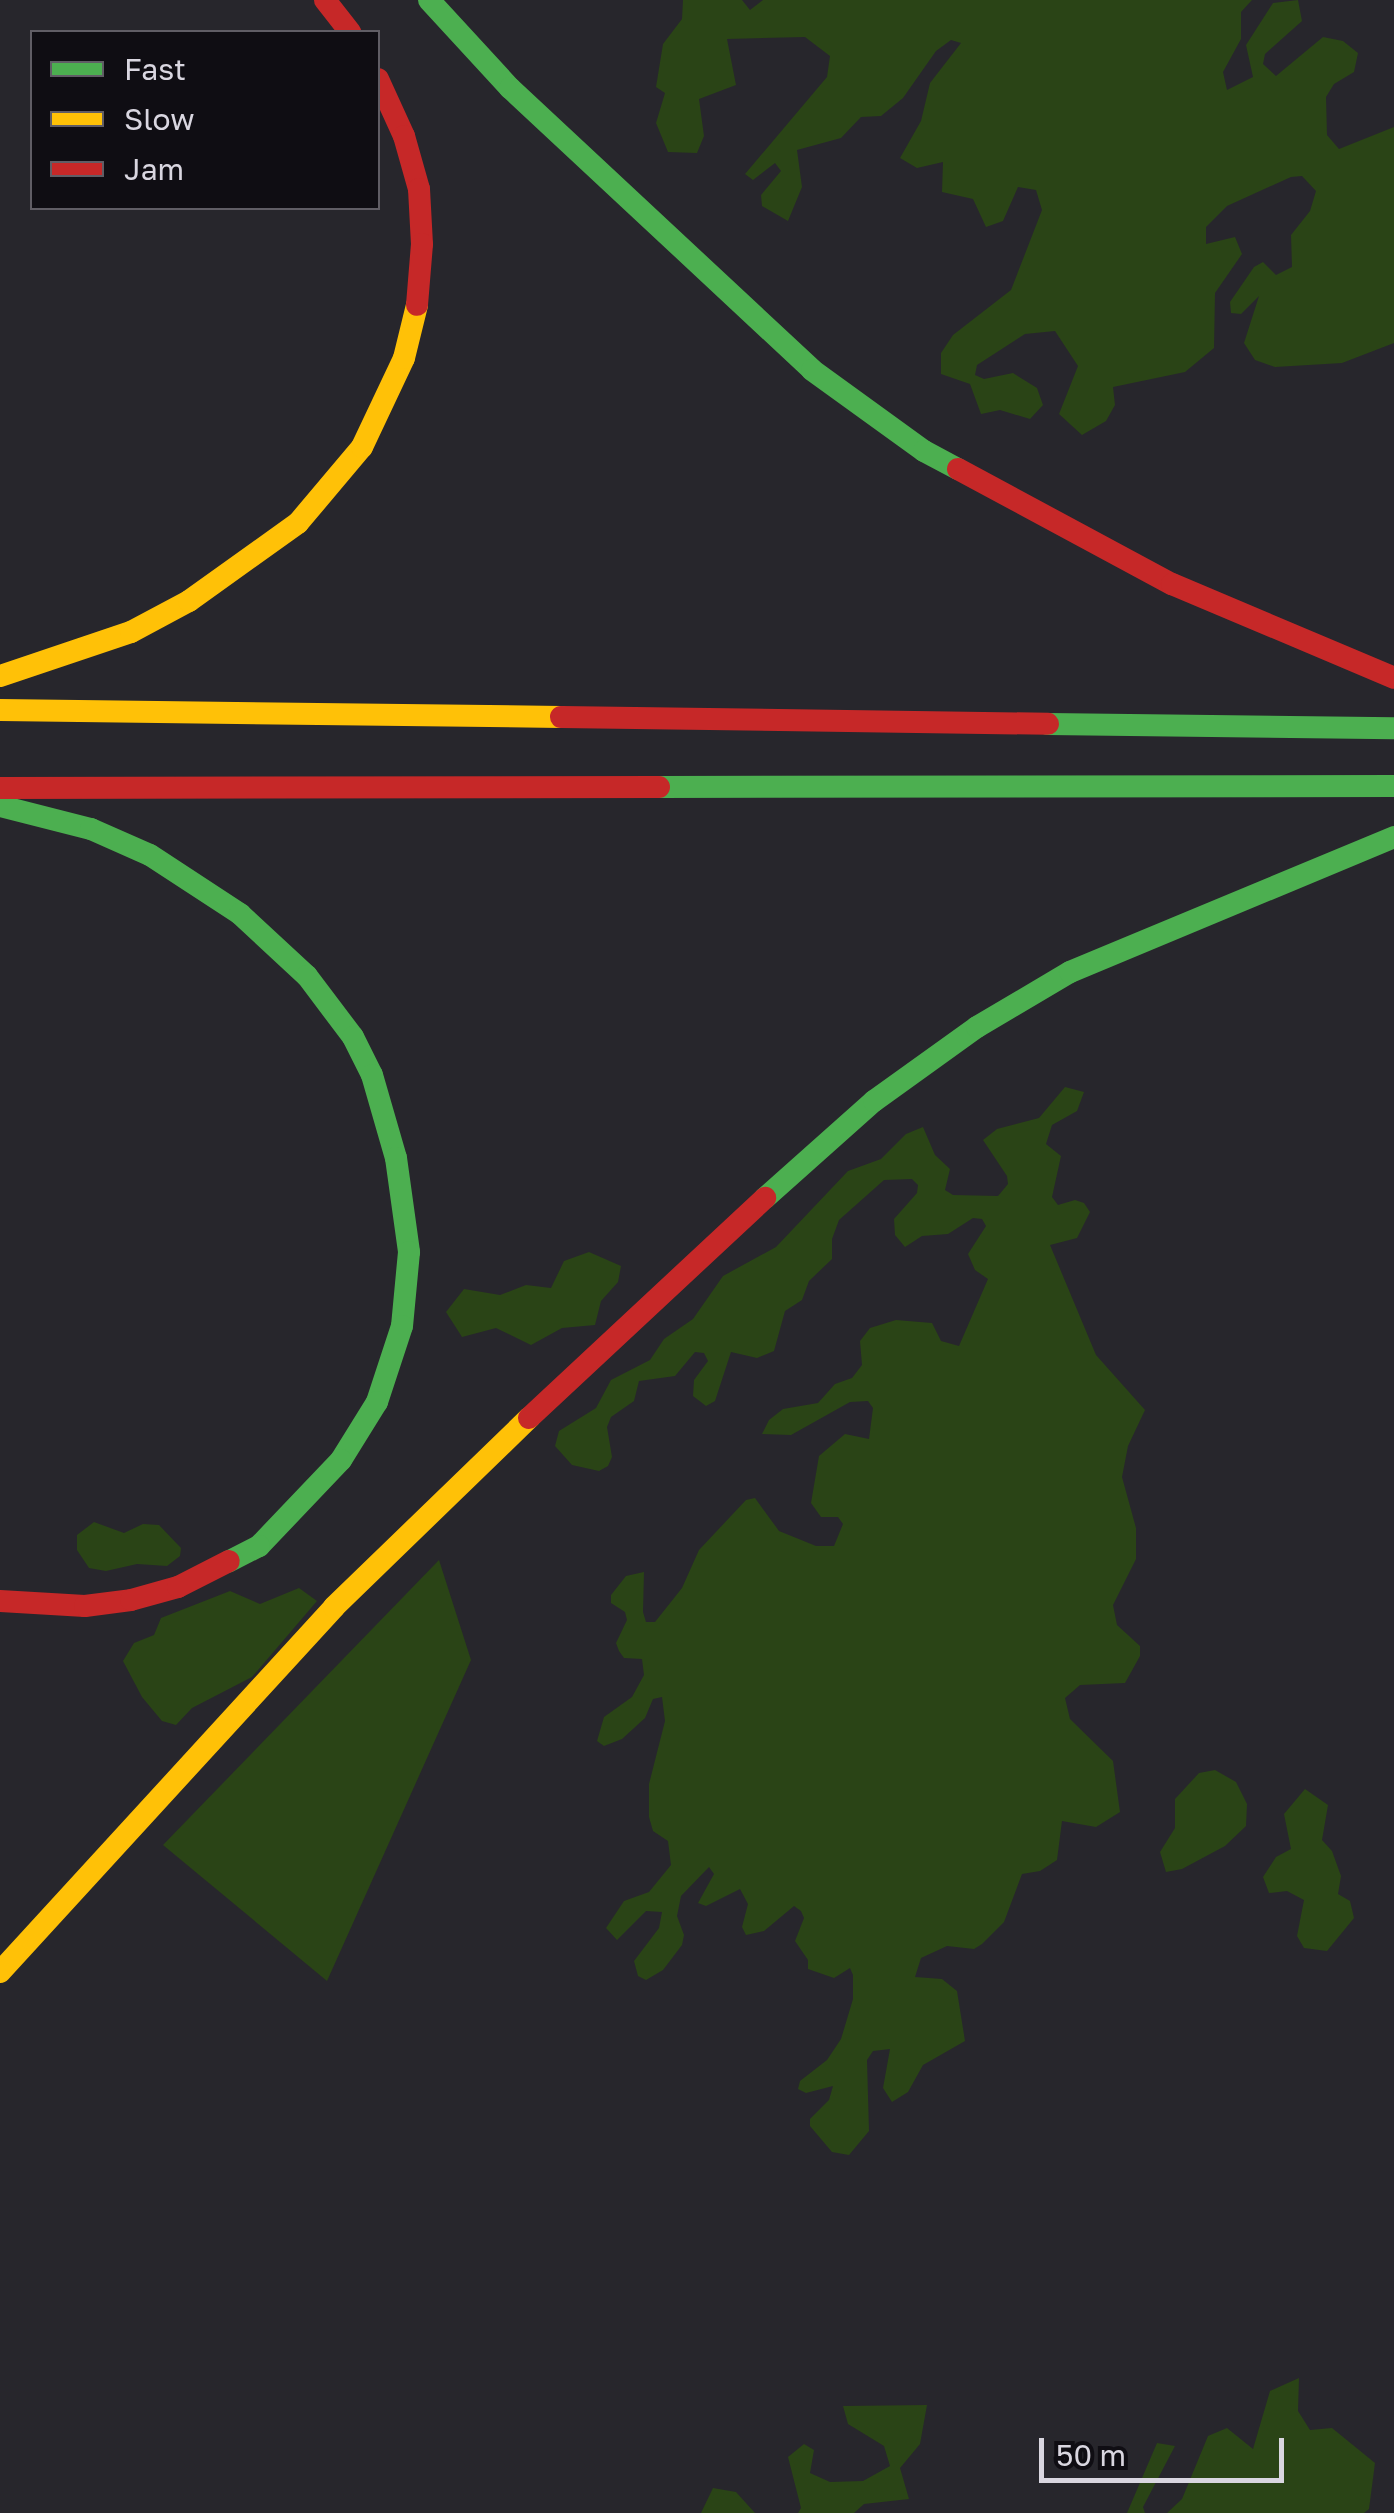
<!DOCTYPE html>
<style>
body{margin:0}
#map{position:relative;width:1394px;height:2513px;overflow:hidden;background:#27262c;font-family:"Golos Text",sans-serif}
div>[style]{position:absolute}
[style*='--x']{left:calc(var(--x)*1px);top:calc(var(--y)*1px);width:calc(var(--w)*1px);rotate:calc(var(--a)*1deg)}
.green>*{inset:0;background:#2a4416}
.fast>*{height:22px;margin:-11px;padding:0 11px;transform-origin:11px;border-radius:11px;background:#4caf50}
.slow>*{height:22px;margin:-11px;padding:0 11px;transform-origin:11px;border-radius:11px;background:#ffc107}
.jam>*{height:22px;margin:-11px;padding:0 11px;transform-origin:11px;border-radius:11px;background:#c62828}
span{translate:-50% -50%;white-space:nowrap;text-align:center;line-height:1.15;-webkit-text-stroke:10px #0f0d13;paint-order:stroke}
.legend{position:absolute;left:30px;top:30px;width:350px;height:180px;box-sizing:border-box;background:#0f0d13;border:2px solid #605d65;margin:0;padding:12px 18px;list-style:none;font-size:30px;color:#d9d6e0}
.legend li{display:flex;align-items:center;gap:20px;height:50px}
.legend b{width:50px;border:2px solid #605d65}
.scale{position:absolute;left:1039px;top:2438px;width:245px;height:45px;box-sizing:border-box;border:5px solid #d9d6e0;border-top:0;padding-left:12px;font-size:30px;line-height:35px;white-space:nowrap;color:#d9d6e0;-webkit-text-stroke:8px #0f0d13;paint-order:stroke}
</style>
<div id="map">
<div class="green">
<i style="clip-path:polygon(683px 0,742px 0,750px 10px,763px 0,1252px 0,1241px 12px,1241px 39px,1223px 72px,1227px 90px,1253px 77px,1246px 45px,1273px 3px,1298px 0,1302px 21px,1265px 54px,1263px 64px,1276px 76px,1323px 37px,1343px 41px,1358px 53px,1354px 72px,1334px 84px,1326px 97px,1327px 135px,1339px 149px,1394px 127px,1394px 343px,1342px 363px,1275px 367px,1255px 360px,1244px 343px,1259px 296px,1241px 314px,1231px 313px,1230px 302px,1254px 267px,1263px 262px,1276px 275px,1292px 267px,1291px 235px,1310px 211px,1316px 191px,1302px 176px,1291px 177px,1227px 206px,1206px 227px,1206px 244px,1235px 237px,1242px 254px,1215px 293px,1214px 348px,1185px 372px,1113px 387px,1115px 405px,1106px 421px,1082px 435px,1059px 414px,1078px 366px,1055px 331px,1025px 334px,977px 365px,975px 375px,984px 379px,1013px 373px,1037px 388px,1043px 405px,1030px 419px,1000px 410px,981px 414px,970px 384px,941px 374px,941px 353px,953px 335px,1011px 290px,1042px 210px,1036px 190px,1018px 187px,1003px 221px,986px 227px,973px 199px,942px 192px,943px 162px,917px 168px,900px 158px,921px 121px,930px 83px,961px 43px,951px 40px,936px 51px,903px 98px,881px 116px,861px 117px,841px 138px,797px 150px,802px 187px,788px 221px,762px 206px,761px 195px,781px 171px,775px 163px,753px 180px,745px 174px,827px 77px,830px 56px,805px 37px,727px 39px,736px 85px,699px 99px,704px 136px,697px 153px,668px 152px,656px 123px,665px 93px,656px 87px,663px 44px,682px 19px)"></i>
<i style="clip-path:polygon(1065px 1087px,1084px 1092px,1077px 1111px,1052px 1125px,1046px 1144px,1061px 1156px,1052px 1197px,1058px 1205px,1075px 1200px,1084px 1203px,1090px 1212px,1077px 1238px,1050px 1245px,1096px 1355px,1145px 1410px,1128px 1446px,1122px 1477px,1136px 1528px,1136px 1559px,1113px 1605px,1117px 1625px,1140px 1646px,1140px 1656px,1125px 1683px,1080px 1685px,1065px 1698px,1070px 1719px,1113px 1761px,1120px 1812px,1096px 1827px,1062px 1821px,1057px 1860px,1040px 1871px,1022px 1874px,1004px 1922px,982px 1944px,974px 1949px,947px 1946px,921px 1958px,915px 1977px,942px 1979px,957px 1991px,965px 2041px,923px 2065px,908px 2092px,892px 2102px,883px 2088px,890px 2049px,873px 2051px,867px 2060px,869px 2131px,849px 2155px,832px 2152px,810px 2126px,810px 2119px,829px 2100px,833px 2086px,806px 2093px,798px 2089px,800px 2081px,827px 2060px,841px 2039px,853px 1999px,853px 1975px,850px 1968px,834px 1978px,808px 1969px,808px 1960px,795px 1941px,804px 1918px,801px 1911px,794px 1906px,764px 1931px,746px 1935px,742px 1927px,748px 1904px,740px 1889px,706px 1906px,698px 1903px,714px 1874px,709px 1867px,681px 1896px,677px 1916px,684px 1935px,682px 1945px,663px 1970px,646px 1980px,638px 1976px,634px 1961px,659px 1928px,662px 1912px,646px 1911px,617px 1940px,606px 1928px,624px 1901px,649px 1892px,671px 1865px,668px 1841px,653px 1831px,649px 1817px,649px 1784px,665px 1721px,662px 1697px,653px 1699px,645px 1718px,622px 1739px,604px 1746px,597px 1741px,604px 1717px,632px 1697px,644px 1675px,642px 1659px,624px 1658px,619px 1651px,616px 1643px,627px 1620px,625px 1612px,611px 1603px,611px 1595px,626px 1576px,644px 1572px,643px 1612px,646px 1622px,655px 1622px,682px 1588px,699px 1550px,746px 1500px,755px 1498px,779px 1531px,816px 1546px,834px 1546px,843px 1524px,838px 1517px,821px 1517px,811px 1503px,819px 1456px,845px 1434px,869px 1439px,873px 1408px,868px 1401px,850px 1402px,791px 1435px,762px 1434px,769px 1420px,783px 1409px,818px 1403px,835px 1384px,852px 1378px,862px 1365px,860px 1341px,870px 1328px,896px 1320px,932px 1323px,941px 1341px,959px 1346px,988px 1279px,975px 1270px,968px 1254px,986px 1226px,982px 1219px,973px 1218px,948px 1234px,922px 1236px,905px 1247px,895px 1235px,894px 1219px,917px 1193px,918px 1185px,912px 1179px,884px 1180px,839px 1220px,832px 1239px,832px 1259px,809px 1281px,802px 1300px,785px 1311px,774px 1351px,757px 1358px,731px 1352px,715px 1401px,706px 1406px,693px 1396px,694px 1380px,708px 1361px,704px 1353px,695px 1352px,675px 1376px,639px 1381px,634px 1401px,611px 1417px,607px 1427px,612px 1457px,608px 1466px,599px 1471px,572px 1465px,555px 1446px,559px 1431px,596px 1408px,611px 1380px,650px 1360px,664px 1339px,693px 1319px,723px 1276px,776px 1247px,848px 1171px,881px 1159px,906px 1134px,923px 1127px,935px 1155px,950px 1169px,945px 1190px,953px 1195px,998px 1196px,1008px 1184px,1007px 1176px,983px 1140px,997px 1129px,1039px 1118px)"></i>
<i style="clip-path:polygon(589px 1252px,621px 1266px,618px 1282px,601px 1301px,595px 1325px,562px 1328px,531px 1345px,496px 1328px,462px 1337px,446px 1312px,464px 1289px,500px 1295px,526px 1285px,551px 1288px,564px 1261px)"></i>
<i style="clip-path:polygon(94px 1522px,124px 1533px,143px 1524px,159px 1525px,181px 1548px,180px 1556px,167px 1566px,137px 1564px,106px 1571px,89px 1568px,77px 1550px,77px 1535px)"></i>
<i style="clip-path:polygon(439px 1560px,471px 1660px,327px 1981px,163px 1845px)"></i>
<i style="clip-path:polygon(299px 1588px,317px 1601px,252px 1677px,192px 1708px,176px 1725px,162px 1721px,142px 1697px,123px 1661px,134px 1643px,154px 1635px,161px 1618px,230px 1591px,260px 1604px)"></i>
<i style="clip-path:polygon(1215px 1770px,1236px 1782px,1247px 1804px,1246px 1826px,1225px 1846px,1182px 1869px,1166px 1872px,1160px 1852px,1175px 1828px,1175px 1799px,1199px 1773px)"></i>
<i style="clip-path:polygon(1305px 1789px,1328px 1805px,1322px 1840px,1332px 1851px,1341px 1876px,1338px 1894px,1350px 1901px,1354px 1918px,1327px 1951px,1304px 1948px,1297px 1936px,1304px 1900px,1287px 1891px,1269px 1893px,1263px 1877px,1276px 1857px,1291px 1849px,1284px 1814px)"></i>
<i style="clip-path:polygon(1299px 2378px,1298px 2411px,1310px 2430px,1332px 2428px,1375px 2463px,1369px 2509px,1364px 2513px,1167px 2513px,1182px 2499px,1208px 2436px,1227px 2428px,1253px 2449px,1270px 2391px)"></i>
<i style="clip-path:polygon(927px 2405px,920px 2444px,900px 2468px,909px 2499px,864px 2504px,854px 2513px,798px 2513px,801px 2508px,788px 2457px,804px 2444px,814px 2450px,810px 2473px,830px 2482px,863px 2481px,890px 2466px,884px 2446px,848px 2424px,843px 2406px)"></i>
<i style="clip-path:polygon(1157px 2443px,1175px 2446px,1143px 2507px,1145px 2513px,1127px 2513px)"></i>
<i style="clip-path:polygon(713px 2488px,736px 2492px,755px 2513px,701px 2513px)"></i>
</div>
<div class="fast">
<i style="--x:429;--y:0;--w:120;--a:47.4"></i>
<i style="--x:510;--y:88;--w:413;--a:43"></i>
<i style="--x:812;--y:370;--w:138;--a:35.9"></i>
<i style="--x:924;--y:451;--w:38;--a:28"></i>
<i style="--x:1048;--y:724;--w:346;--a:0.7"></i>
<i style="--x:659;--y:787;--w:735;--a:-0.08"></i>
<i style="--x:0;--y:806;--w:94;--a:14.2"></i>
<i style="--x:91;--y:829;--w:64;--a:23.8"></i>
<i style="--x:150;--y:855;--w:108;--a:33.2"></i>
<i style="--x:240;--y:914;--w:91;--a:42.8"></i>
<i style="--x:307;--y:976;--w:76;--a:53"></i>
<i style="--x:353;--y:1037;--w:42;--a:63.4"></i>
<i style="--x:372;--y:1075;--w:86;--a:73.9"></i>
<i style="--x:396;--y:1158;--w:95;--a:82.1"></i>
<i style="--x:409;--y:1252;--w:74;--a:95.4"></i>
<i style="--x:402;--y:1326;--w:80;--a:108.2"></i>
<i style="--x:377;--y:1402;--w:68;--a:121.8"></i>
<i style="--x:341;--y:1460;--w:119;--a:133.6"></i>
<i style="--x:259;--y:1546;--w:34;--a:153"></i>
<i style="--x:765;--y:1198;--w:146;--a:-41.7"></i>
<i style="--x:874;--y:1101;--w:127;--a:-35.7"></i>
<i style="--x:977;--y:1027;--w:108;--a:-30.6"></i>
<i style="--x:1070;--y:972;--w:351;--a:-22.6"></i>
</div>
<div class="slow">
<i style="--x:0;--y:676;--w:138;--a:-18.6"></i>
<i style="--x:131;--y:632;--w:66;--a:-28.1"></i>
<i style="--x:189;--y:601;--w:134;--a:-35.6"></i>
<i style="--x:298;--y:523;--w:99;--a:-49.9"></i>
<i style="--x:362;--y:447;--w:98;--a:-64.7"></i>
<i style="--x:404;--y:358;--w:55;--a:-76.2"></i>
<i style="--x:0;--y:710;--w:561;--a:0.71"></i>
<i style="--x:0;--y:1972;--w:495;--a:-47.5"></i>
<i style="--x:334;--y:1607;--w:272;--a:-44.1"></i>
</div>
<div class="jam">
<i style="--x:325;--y:0;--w:41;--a:52"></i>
<i style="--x:378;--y:79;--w:63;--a:65.5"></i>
<i style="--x:404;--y:136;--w:55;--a:74.2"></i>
<i style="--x:419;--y:189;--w:55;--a:86.9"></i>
<i style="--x:422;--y:244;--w:61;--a:94.7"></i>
<i style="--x:958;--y:469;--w:243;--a:28.3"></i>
<i style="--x:1172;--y:584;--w:241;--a:22.9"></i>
<i style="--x:561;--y:717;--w:487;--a:0.8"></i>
<i style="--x:0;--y:788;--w:659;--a:-0.09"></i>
<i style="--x:529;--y:1418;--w:323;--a:-43"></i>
<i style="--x:0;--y:1601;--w:85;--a:3.4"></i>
<i style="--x:85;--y:1606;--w:46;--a:-7.4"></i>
<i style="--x:131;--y:1600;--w:49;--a:-15.5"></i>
<i style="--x:178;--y:1587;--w:57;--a:-27"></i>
</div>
<ul class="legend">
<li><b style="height:12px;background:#4caf50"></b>Fast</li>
<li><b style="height:12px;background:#ffc107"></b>Slow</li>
<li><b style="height:12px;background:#c62828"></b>Jam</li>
</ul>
<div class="scale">50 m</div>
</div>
